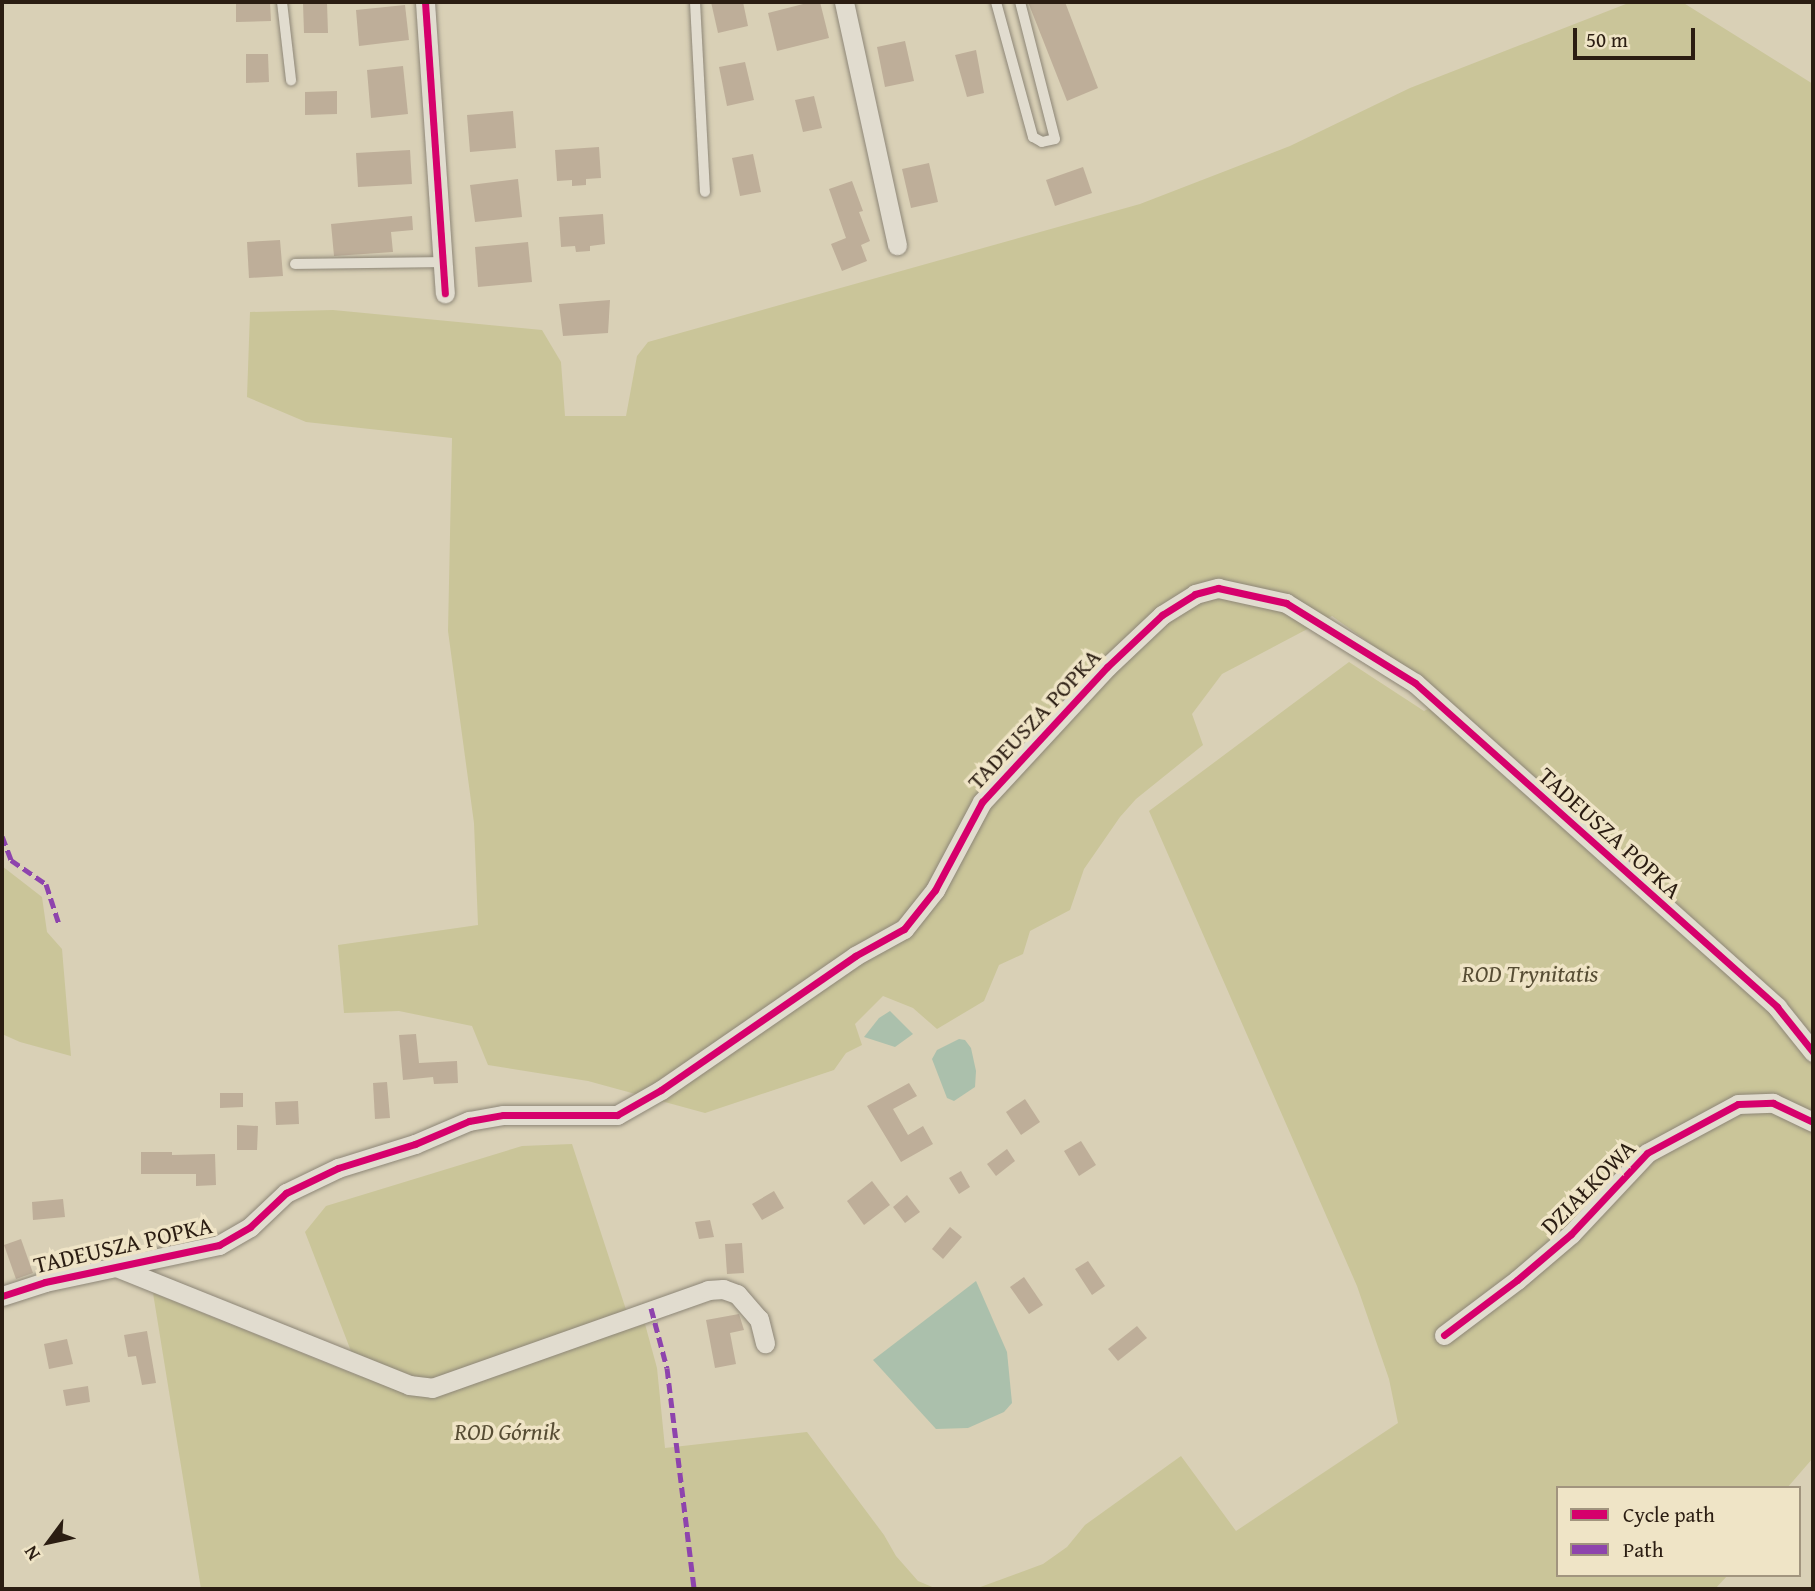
<!DOCTYPE html>
<meta charset="utf-8">
<style>
body{margin:0}
#map{position:relative;width:1815px;height:1591px;overflow:hidden;background:#d9d0b6;font-family:"Gentium Book Plus",serif}
div>[style]{position:absolute}
[style*='--x']{left:calc(var(--x)*1px);top:calc(var(--y)*1px);width:calc(var(--w)*1px);rotate:calc(var(--a)*1deg)}
.green>*{inset:0;background:#cac599}
.water>*{inset:0;background:#abc0ac}
.building>*{inset:0;background:#beae99}
.roads{filter:drop-shadow(0 0 2px #8d8677) drop-shadow(0 0 2px #8d8677)}
.lane>*{height:10px;margin:-5px;padding:0 5px;transform-origin:5px;border-radius:5px;background:#e1dccf}
.street>*{height:19px;margin:-9.5px;padding:0 9.5px;transform-origin:9.5px;border-radius:9.5px;background:#e1dccf}
.quiet>*{height:5px;margin-top:-2.5px;transform-origin:0;background:repeating-linear-gradient(90deg,#8e44ad 0 10px,transparent 0 15px)}
.cycleway>*{height:7px;margin:-3.5px;padding:0 3.5px;transform-origin:3.5px;border-radius:3.5px;background:#d6006c}
span{translate:-50% -50%;white-space:nowrap;text-align:center;line-height:1.15;-webkit-text-stroke:7px #efe4c6;paint-order:stroke}
.street-label{font-size:24px;color:#2b1d12}
.park-label{font-size:24px;color:#574d34;font-style:italic}
.frame{position:absolute;inset:0;border:4px solid #2b1d12;pointer-events:none}
.legend{position:absolute;left:1556px;top:1486px;width:245px;height:91px;box-sizing:border-box;background:#efe4c6;border:2px solid #a1947e;margin:0;padding:9px 12px;list-style:none;font-size:21px;color:#2b1d12}
.legend li{display:flex;align-items:center;gap:14px;height:35px}
.legend b{width:35px;border:2px solid #a1947e}
.north{position:absolute;left:14px;top:1507px;width:70px;height:70px;-webkit-text-stroke:5px #efe4c6;paint-order:stroke;rotate:237deg;font-size:19px;font-weight:700;line-height:28px;text-align:center;color:#2b1d12}
.north::after{content:'';display:block;margin:auto;width:24px;height:32px;background:#2b1d12;clip-path:polygon(50% 0,100% 100%,50% 72%,0 100%)}
.scale{position:absolute;left:1573px;top:28px;width:122px;height:32px;box-sizing:border-box;border:4px solid #2b1d12;border-top:0;padding-left:9px;font-size:21px;line-height:24px;white-space:nowrap;color:#2b1d12;-webkit-text-stroke:5px #efe4c6;paint-order:stroke}
</style>
<div id="map">
<div class="green">
<i style="clip-path:polygon(1631px 2px,1682px 2px,1813px 84px,1813px 1458px,1787px 1488px,1558px 1488px,1558px 1575px,1728px 1575px,1715px 1589px,975px 1589px,1043px 1564px,1067px 1547px,1085px 1525px,1181px 1456px,1236px 1531px,1398px 1423px,1389px 1379px,1357px 1286px,1149px 811px,1349px 662px,1424px 711px,1448px 699px,1332px 616px,1222px 674px,1192px 714px,1203px 745px,1136px 799px,1120px 817px,1084px 869px,1070px 910px,1030px 931px,1023px 954px,999px 965px,984px 1001px,937px 1029px,913px 1008px,883px 996px,855px 1024px,862px 1045px,846px 1053px,834px 1070px,705px 1113px,588px 1081px,488px 1065px,472px 1026px,399px 1011px,344px 1013px,338px 945px,478px 925px,474px 823px,448px 631px,452px 438px,306px 422px,247px 397px,250px 312px,333px 310px,542px 330px,561px 362px,565px 416px,626px 416px,637px 356px,648px 342px,1140px 204px,1290px 146px,1410px 88px)"></i>
<i style="clip-path:polygon(2px 866px,42px 897px,47px 932px,62px 949px,71px 1056px,20px 1042px,2px 1034px)"></i>
<i style="clip-path:polygon(572px 1144px,632px 1328px,645px 1324px,657px 1368px,665px 1448px,807px 1432px,884px 1535px,896px 1556px,918px 1581px,937px 1589px,201px 1589px,153px 1293px,361px 1377px,305px 1232px,326px 1206px,522px 1146px)"></i>
</div>
<div class="water">
<i style="clip-path:polygon(890px 1011px,913px 1034px,895px 1047px,864px 1037px,879px 1018px)"></i>
<i style="clip-path:polygon(959px 1039px,965px 1040px,971px 1048px,976px 1071px,975px 1087px,954px 1101px,947px 1098px,932px 1059px,937px 1050px)"></i>
<i style="clip-path:polygon(976px 1281px,1007px 1352px,1012px 1403px,1004px 1412px,968px 1428px,936px 1429px,873px 1360px)"></i>
</div>
<div class="building">
<i style="clip-path:polygon(236px 2px,270px 2px,271px 21px,236px 22px)"></i>
<i style="clip-path:polygon(711px 2px,743px 2px,748px 26px,718px 33px)"></i>
<i style="clip-path:polygon(811px 2px,820px 2px,829px 38px,777px 51px,768px 13px)"></i>
<i style="clip-path:polygon(1028px 2px,1065px 2px,1098px 88px,1067px 101px)"></i>
<i style="clip-path:polygon(303px 3px,327px 3px,328px 33px,304px 33px)"></i>
<i style="clip-path:polygon(405px 5px,409px 40px,359px 46px,356px 10px)"></i>
<i style="clip-path:polygon(905px 41px,914px 81px,885px 87px,877px 47px)"></i>
<i style="clip-path:polygon(976px 50px,984px 93px,967px 97px,955px 55px)"></i>
<i style="clip-path:polygon(246px 54px,268px 54px,269px 82px,246px 83px)"></i>
<i style="clip-path:polygon(745px 62px,754px 100px,727px 106px,719px 67px)"></i>
<i style="clip-path:polygon(403px 66px,408px 114px,371px 118px,367px 70px)"></i>
<i style="clip-path:polygon(337px 91px,337px 114px,305px 115px,305px 92px)"></i>
<i style="clip-path:polygon(814px 96px,822px 128px,803px 132px,795px 100px)"></i>
<i style="clip-path:polygon(513px 111px,516px 148px,470px 152px,467px 115px)"></i>
<i style="clip-path:polygon(599px 147px,601px 178px,586px 179px,586px 185px,572px 186px,572px 180px,557px 181px,555px 150px)"></i>
<i style="clip-path:polygon(410px 150px,412px 184px,358px 187px,356px 153px)"></i>
<i style="clip-path:polygon(753px 154px,761px 192px,740px 196px,732px 158px)"></i>
<i style="clip-path:polygon(929px 163px,938px 202px,911px 208px,902px 169px)"></i>
<i style="clip-path:polygon(1083px 167px,1092px 193px,1055px 206px,1046px 180px)"></i>
<i style="clip-path:polygon(518px 179px,522px 217px,475px 222px,470px 185px)"></i>
<i style="clip-path:polygon(852px 181px,863px 211px,859px 212px,870px 241px,861px 245px,867px 261px,842px 271px,831px 244px,846px 238px,829px 189px)"></i>
<i style="clip-path:polygon(603px 214px,605px 244px,590px 246px,590px 251px,576px 252px,575px 246px,561px 247px,559px 217px)"></i>
<i style="clip-path:polygon(412px 216px,413px 230px,391px 232px,393px 252px,334px 256px,331px 224px)"></i>
<i style="clip-path:polygon(280px 240px,283px 276px,249px 278px,247px 242px)"></i>
<i style="clip-path:polygon(528px 242px,532px 282px,478px 287px,475px 247px)"></i>
<i style="clip-path:polygon(610px 300px,608px 333px,563px 336px,559px 304px)"></i>
<i style="clip-path:polygon(416px 1034px,419px 1063px,457px 1061px,458px 1083px,434px 1084px,433px 1077px,403px 1080px,399px 1035px)"></i>
<i style="clip-path:polygon(387px 1082px,390px 1118px,375px 1119px,373px 1083px)"></i>
<i style="clip-path:polygon(909px 1083px,917px 1096px,893px 1109px,908px 1135px,923px 1126px,933px 1144px,901px 1162px,867px 1106px)"></i>
<i style="clip-path:polygon(220px 1093px,243px 1093px,243px 1107px,220px 1108px)"></i>
<i style="clip-path:polygon(1025px 1099px,1040px 1122px,1021px 1135px,1006px 1112px)"></i>
<i style="clip-path:polygon(298px 1101px,299px 1124px,276px 1125px,275px 1102px)"></i>
<i style="clip-path:polygon(237px 1125px,258px 1126px,257px 1150px,237px 1150px)"></i>
<i style="clip-path:polygon(1081px 1141px,1096px 1165px,1079px 1176px,1064px 1151px)"></i>
<i style="clip-path:polygon(1007px 1149px,1015px 1161px,996px 1176px,987px 1164px)"></i>
<i style="clip-path:polygon(141px 1152px,172px 1152px,172px 1155px,215px 1154px,216px 1185px,196px 1186px,196px 1174px,141px 1174px)"></i>
<i style="clip-path:polygon(961px 1171px,970px 1187px,959px 1194px,949px 1178px)"></i>
<i style="clip-path:polygon(872px 1181px,890px 1205px,864px 1225px,847px 1201px)"></i>
<i style="clip-path:polygon(774px 1191px,784px 1208px,762px 1220px,752px 1204px)"></i>
<i style="clip-path:polygon(907px 1195px,920px 1212px,905px 1223px,893px 1207px)"></i>
<i style="clip-path:polygon(63px 1199px,65px 1217px,33px 1220px,32px 1202px)"></i>
<i style="clip-path:polygon(710px 1220px,714px 1237px,699px 1239px,695px 1222px)"></i>
<i style="clip-path:polygon(950px 1227px,962px 1237px,943px 1259px,932px 1249px)"></i>
<i style="clip-path:polygon(21px 1239px,33px 1273px,16px 1279px,4px 1245px)"></i>
<i style="clip-path:polygon(742px 1243px,744px 1273px,727px 1274px,725px 1244px)"></i>
<i style="clip-path:polygon(1088px 1261px,1105px 1286px,1092px 1295px,1075px 1269px)"></i>
<i style="clip-path:polygon(1024px 1277px,1043px 1305px,1029px 1314px,1010px 1287px)"></i>
<i style="clip-path:polygon(739px 1314px,744px 1330px,730px 1333px,736px 1364px,715px 1368px,706px 1320px)"></i>
<i style="clip-path:polygon(1137px 1326px,1147px 1338px,1118px 1361px,1108px 1349px)"></i>
<i style="clip-path:polygon(147px 1331px,156px 1383px,142px 1385px,136px 1356px,128px 1357px,124px 1335px)"></i>
<i style="clip-path:polygon(67px 1339px,73px 1364px,49px 1369px,44px 1344px)"></i>
<i style="clip-path:polygon(88px 1386px,90px 1402px,66px 1406px,63px 1390px)"></i>
</div>
<div class="roads">
<div class="lane">
<i style="--x:282;--y:2;--w:79;--a:83.4"></i>
<i style="--x:695;--y:2;--w:190;--a:87"></i>
<i style="--x:996;--y:2;--w:140;--a:74.7"></i>
<i style="--x:1033;--y:137;--w:10;--a:29"></i>
<i style="--x:1042;--y:142;--w:13;--a:-13"></i>
<i style="--x:1055;--y:139;--w:141;--a:-104.3"></i>
<i style="--x:295;--y:264;--w:147;--a:-0.8"></i>
</div>
<div class="street">
<i style="--x:425;--y:2;--w:292;--a:86.1"></i>
<i style="--x:844;--y:2;--w:249;--a:77.7"></i>
<i style="--x:116;--y:1267;--w:316;--a:21.9"></i>
<i style="--x:409;--y:1385;--w:23;--a:7"></i>
<i style="--x:432;--y:1388;--w:293;--a:-19.5"></i>
<i style="--x:708;--y:1290;--w:15;--a:-4"></i>
<i style="--x:723;--y:1289;--w:15;--a:20"></i>
<i style="--x:737;--y:1294;--w:33;--a:49"></i>
<i style="--x:759;--y:1319;--w:25;--a:76"></i>
<i style="--x:2;--y:1296;--w:45;--a:-18"></i>
<i style="--x:45;--y:1282;--w:178;--a:-12"></i>
<i style="--x:219;--y:1245;--w:36;--a:-30"></i>
<i style="--x:250;--y:1227;--w:50;--a:-43.4"></i>
<i style="--x:286;--y:1193;--w:58;--a:-25.7"></i>
<i style="--x:338;--y:1168;--w:81;--a:-17.3"></i>
<i style="--x:415;--y:1144;--w:59;--a:-23.1"></i>
<i style="--x:469;--y:1121;--w:35;--a:-10"></i>
<i style="--x:503;--y:1115;--w:114;--a:0"></i>
<i style="--x:617;--y:1115;--w:51;--a:-29.6"></i>
<i style="--x:661;--y:1090;--w:236;--a:-34.6"></i>
<i style="--x:855;--y:956;--w:56;--a:-28.9"></i>
<i style="--x:904;--y:929;--w:50;--a:-51.5"></i>
<i style="--x:935;--y:890;--w:100;--a:-61.9"></i>
<i style="--x:982;--y:802;--w:184;--a:-47.2"></i>
<i style="--x:1107;--y:667;--w:76;--a:-43.4"></i>
<i style="--x:1162;--y:615;--w:39;--a:-32"></i>
<i style="--x:1195;--y:594;--w:24;--a:-15"></i>
<i style="--x:1218;--y:588;--w:70;--a:12.4"></i>
<i style="--x:1286;--y:603;--w:152;--a:31.8"></i>
<i style="--x:1415;--y:683;--w:486;--a:41.8"></i>
<i style="--x:1777;--y:1007;--w:58;--a:51.3"></i>
<i style="--x:1444;--y:1335;--w:91;--a:-37"></i>
<i style="--x:1517;--y:1280;--w:71;--a:-40.4"></i>
<i style="--x:1571;--y:1234;--w:111;--a:-46.8"></i>
<i style="--x:1647;--y:1153;--w:103;--a:-28.3"></i>
<i style="--x:1738;--y:1104;--w:35;--a:-2"></i>
<i style="--x:1773;--y:1103;--w:44;--a:25.4"></i>
</div>
</div>
<div class="quiet">
<i style="--x:2;--y:836;--w:26;--a:69"></i>
<i style="--x:11;--y:860;--w:42;--a:34.4"></i>
<i style="--x:46;--y:884;--w:42;--a:72"></i>
<i style="--x:651;--y:1308;--w:62;--a:75.1"></i>
<i style="--x:667;--y:1368;--w:223;--a:83"></i>
</div>
<div class="cycleway">
<i style="--x:425;--y:2;--w:292;--a:86.1"></i>
<i style="--x:2;--y:1296;--w:45;--a:-18"></i>
<i style="--x:45;--y:1282;--w:178;--a:-12"></i>
<i style="--x:219;--y:1245;--w:36;--a:-30"></i>
<i style="--x:250;--y:1227;--w:50;--a:-43.4"></i>
<i style="--x:286;--y:1193;--w:58;--a:-25.7"></i>
<i style="--x:338;--y:1168;--w:81;--a:-17.3"></i>
<i style="--x:415;--y:1144;--w:59;--a:-23.1"></i>
<i style="--x:469;--y:1121;--w:35;--a:-10"></i>
<i style="--x:503;--y:1115;--w:114;--a:0"></i>
<i style="--x:617;--y:1115;--w:51;--a:-29.6"></i>
<i style="--x:661;--y:1090;--w:236;--a:-34.6"></i>
<i style="--x:855;--y:956;--w:56;--a:-28.9"></i>
<i style="--x:904;--y:929;--w:50;--a:-51.5"></i>
<i style="--x:935;--y:890;--w:100;--a:-61.9"></i>
<i style="--x:982;--y:802;--w:184;--a:-47.2"></i>
<i style="--x:1107;--y:667;--w:76;--a:-43.4"></i>
<i style="--x:1162;--y:615;--w:39;--a:-32"></i>
<i style="--x:1195;--y:594;--w:24;--a:-15"></i>
<i style="--x:1218;--y:588;--w:70;--a:12.4"></i>
<i style="--x:1286;--y:603;--w:152;--a:31.8"></i>
<i style="--x:1415;--y:683;--w:486;--a:41.8"></i>
<i style="--x:1777;--y:1007;--w:58;--a:51.3"></i>
<i style="--x:1444;--y:1335;--w:91;--a:-37"></i>
<i style="--x:1517;--y:1280;--w:71;--a:-40.4"></i>
<i style="--x:1571;--y:1234;--w:111;--a:-46.8"></i>
<i style="--x:1647;--y:1153;--w:103;--a:-28.3"></i>
<i style="--x:1738;--y:1104;--w:35;--a:-2"></i>
<i style="--x:1773;--y:1103;--w:44;--a:25.4"></i>
</div>
<div class="street-label">
<span style="left:1034px;top:719px;rotate:-47deg">TADEUSZA POPKA</span>
<span style="left:1610px;top:833px;rotate:42deg">TADEUSZA POPKA</span>
<span style="left:1588px;top:1187px;rotate:-45deg">DZIAŁKOWA</span>
<span style="left:123px;top:1245px;rotate:-13deg">TADEUSZA POPKA</span>
</div>
<div class="park-label">
<span style="left:1530px;top:974px">ROD Trynitatis</span>
<span style="left:507px;top:1432px">ROD Górnik</span>
</div>
<div class="frame"></div>
<ul class="legend">
<li><b style="height:9px;background:#d6006c"></b>Cycle path</li>
<li><b style="height:9px;background:#8e44ad"></b>Path</li>
</ul>
<div class="north">N</div>
<div class="scale">50 m</div>
</div>
